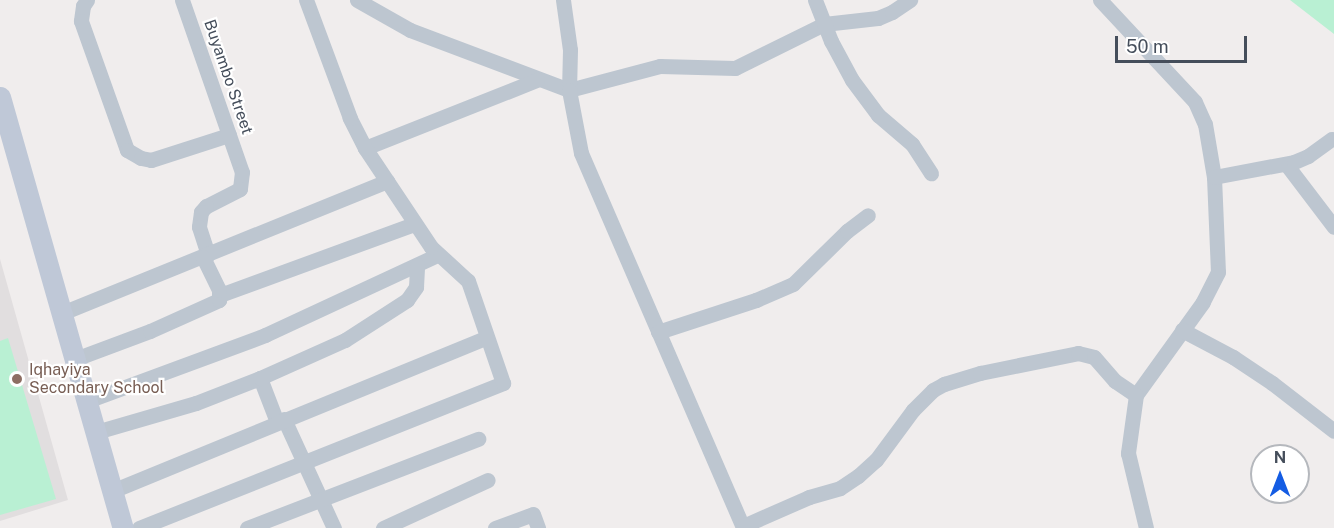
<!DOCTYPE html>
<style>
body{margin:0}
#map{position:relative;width:1334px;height:528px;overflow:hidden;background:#f0eded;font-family:"Public Sans",sans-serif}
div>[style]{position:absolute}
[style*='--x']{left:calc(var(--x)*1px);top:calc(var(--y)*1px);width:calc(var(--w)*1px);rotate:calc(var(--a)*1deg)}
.education>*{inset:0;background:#e1dedf}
.green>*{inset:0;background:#b9f0d3}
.minor>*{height:15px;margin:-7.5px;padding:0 7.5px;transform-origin:7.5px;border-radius:7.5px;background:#bdc6d0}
.secondary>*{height:21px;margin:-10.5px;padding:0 10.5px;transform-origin:10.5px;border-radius:10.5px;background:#bfc8d7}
.dots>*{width:16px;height:16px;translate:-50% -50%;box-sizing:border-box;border:3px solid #fff;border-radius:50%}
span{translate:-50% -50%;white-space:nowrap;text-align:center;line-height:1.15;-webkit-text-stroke:4.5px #fff;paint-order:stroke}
.street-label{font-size:16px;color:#454e5b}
.education-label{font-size:16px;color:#785e54}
.left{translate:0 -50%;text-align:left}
.north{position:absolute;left:1250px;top:444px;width:60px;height:60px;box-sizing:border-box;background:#fff;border:2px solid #b5b8bd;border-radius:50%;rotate:0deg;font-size:16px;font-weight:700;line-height:24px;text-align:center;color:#454e5b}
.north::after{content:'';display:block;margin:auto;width:21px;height:27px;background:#145ce3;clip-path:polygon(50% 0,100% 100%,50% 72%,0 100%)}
.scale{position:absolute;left:1115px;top:36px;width:132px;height:27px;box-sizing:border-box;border:3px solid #454e5b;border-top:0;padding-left:8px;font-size:18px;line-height:21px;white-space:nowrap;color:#454e5b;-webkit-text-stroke:4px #fff;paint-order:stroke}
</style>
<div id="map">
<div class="education">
<i style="clip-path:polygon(0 259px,68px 500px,0 521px)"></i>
</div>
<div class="green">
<i style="clip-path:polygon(1290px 0,1334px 0,1334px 34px)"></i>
<i style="clip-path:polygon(8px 338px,56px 499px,0 515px,0 341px)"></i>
</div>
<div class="minor">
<i style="--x:87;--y:0;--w:7;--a:124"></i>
<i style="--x:83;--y:6;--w:15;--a:98"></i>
<i style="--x:81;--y:21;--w:137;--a:70.4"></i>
<i style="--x:127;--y:150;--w:16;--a:30"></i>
<i style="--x:141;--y:158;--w:10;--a:11"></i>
<i style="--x:151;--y:160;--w:82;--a:-17.8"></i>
<i style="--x:182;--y:0;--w:182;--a:70.8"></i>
<i style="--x:242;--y:172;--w:17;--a:97"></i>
<i style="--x:240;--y:189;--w:38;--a:153"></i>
<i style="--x:206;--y:206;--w:8;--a:130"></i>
<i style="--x:201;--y:212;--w:15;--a:98"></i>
<i style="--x:199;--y:227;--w:29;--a:72"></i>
<i style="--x:357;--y:0;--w:61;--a:29.5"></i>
<i style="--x:410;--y:30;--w:170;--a:20.7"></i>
<i style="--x:569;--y:90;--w:94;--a:-14.8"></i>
<i style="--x:660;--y:66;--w:75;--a:1.5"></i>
<i style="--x:735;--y:68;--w:99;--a:-26.3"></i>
<i style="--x:824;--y:24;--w:54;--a:-6.3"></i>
<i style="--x:878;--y:18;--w:15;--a:-23"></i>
<i style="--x:892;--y:12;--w:22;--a:-34"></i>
<i style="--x:563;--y:0;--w:50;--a:82"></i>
<i style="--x:570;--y:50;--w:40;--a:91.4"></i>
<i style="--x:569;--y:90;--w:64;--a:79.2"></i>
<i style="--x:581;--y:153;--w:408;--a:66.6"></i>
<i style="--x:815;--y:0;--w:44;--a:68.7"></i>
<i style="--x:831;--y:41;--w:44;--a:61.7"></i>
<i style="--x:852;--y:80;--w:44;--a:53.4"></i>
<i style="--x:878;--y:115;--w:45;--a:40.5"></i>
<i style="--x:912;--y:144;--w:35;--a:57"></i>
<i style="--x:1100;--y:0;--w:139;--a:47"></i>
<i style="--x:1195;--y:102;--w:24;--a:66"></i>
<i style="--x:1205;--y:124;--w:54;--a:80.4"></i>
<i style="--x:1214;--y:177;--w:95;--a:87.6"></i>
<i style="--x:1218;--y:272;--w:34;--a:117"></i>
<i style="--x:1203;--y:302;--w:115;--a:125.8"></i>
<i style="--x:365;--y:148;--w:185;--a:-21.6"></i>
<i style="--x:1286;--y:164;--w:79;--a:52.7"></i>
<i style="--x:1214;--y:177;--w:81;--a:-10.6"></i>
<i style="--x:1294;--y:162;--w:15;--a:-23"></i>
<i style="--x:1308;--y:156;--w:29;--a:-36"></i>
<i style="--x:220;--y:295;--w:207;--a:-20.1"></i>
<i style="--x:62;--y:313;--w:351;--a:-22.1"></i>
<i style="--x:1182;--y:330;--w:58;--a:27.9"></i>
<i style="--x:1233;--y:357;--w:47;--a:33.7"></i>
<i style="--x:1272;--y:383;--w:78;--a:37.7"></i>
<i style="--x:658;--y:332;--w:103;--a:-18.1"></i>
<i style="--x:756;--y:300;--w:40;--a:-23.4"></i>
<i style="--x:793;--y:284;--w:76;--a:-44.5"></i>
<i style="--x:847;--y:231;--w:26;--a:-37"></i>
<i style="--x:75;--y:359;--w:80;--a:-20.5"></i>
<i style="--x:150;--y:331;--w:76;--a:-24.2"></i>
<i style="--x:219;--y:300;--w:10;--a:-90"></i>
<i style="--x:219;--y:290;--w:37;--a:-116"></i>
<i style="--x:260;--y:378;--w:47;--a:68.9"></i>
<i style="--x:87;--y:401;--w:190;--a:-20.3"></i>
<i style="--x:265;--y:335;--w:190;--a:-24.9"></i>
<i style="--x:284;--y:419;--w:120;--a:65.4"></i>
<i style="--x:96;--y:432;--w:104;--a:-16.2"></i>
<i style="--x:196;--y:403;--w:69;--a:-21.3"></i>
<i style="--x:260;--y:378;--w:93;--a:-24.1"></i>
<i style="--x:345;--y:340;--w:74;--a:-32.8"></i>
<i style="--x:407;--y:300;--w:16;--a:-55"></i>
<i style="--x:416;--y:287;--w:22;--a:-87"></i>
<i style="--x:112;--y:491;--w:405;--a:-22.3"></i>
<i style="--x:743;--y:526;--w:72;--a:-23.7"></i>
<i style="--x:809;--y:497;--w:32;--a:-16"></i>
<i style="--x:840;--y:488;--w:22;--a:-34"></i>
<i style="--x:858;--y:476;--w:24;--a:-42"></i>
<i style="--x:876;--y:460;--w:62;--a:-53.5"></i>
<i style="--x:913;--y:410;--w:28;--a:-45"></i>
<i style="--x:933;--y:390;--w:13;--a:-29"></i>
<i style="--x:944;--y:384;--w:38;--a:-17"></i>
<i style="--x:980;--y:373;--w:100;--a:-11.5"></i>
<i style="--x:1078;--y:353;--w:16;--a:14"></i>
<i style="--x:1094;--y:357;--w:32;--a:49"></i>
<i style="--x:1115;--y:381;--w:25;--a:34"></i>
<i style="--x:1136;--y:395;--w:59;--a:97.9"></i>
<i style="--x:1128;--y:453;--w:77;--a:76.5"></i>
<i style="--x:139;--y:528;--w:392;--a:-21.7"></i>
<i style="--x:503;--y:383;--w:108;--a:-108.9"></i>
<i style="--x:468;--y:281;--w:50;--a:-137.4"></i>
<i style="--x:431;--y:247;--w:119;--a:-123.7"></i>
<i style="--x:365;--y:148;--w:34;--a:-117"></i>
<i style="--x:350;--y:118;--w:126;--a:-110.4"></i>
<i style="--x:247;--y:528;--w:248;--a:-21.1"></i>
<i style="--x:383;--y:528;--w:115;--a:-24.6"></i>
<i style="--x:495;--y:528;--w:40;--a:-20.2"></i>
<i style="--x:533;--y:514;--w:15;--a:70"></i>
</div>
<div class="secondary">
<i style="--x:0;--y:97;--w:448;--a:74.1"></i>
</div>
<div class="dots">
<i style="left:17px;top:379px;background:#8d6e63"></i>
</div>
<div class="street-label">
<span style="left:228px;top:77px;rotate:71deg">Buyambo Street</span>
</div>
<div class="education-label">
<span class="left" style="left:29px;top:379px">Iqhayiya<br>Secondary School</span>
</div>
<div class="north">N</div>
<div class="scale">50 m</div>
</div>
